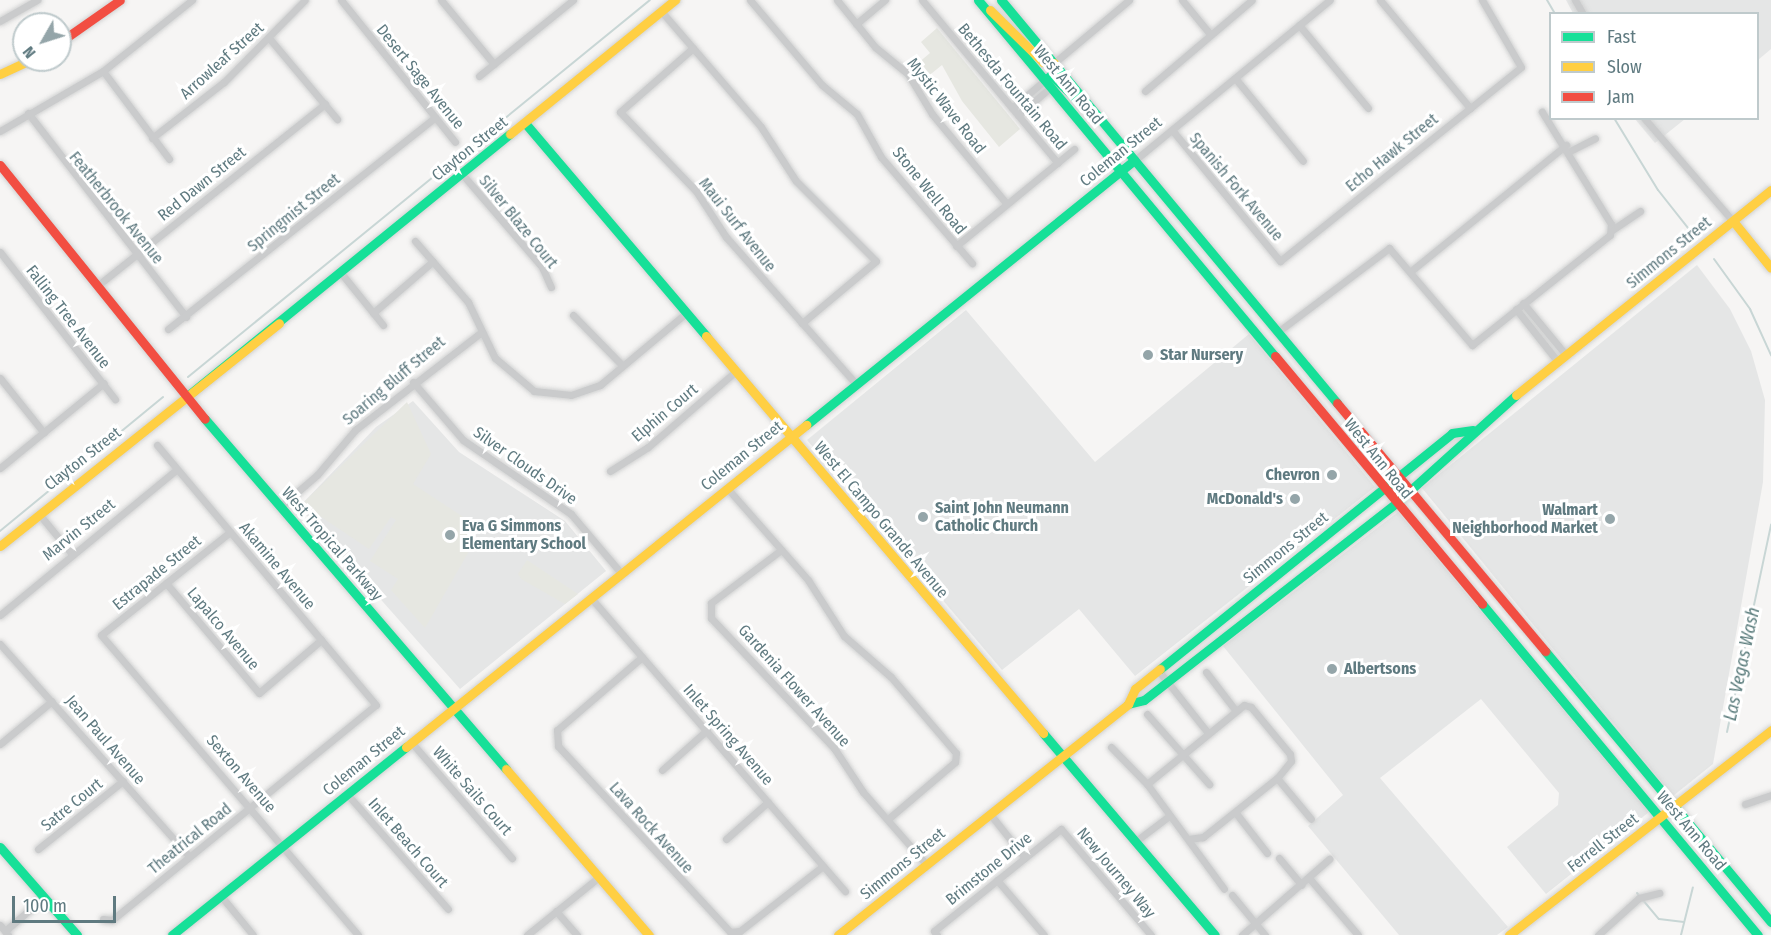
<!DOCTYPE html>
<style>
body{margin:0}
#map{position:relative;width:1771px;height:935px;overflow:hidden;background:#f6f5f4;font-family:"Fira Sans Condensed",sans-serif}
div>[style]{position:absolute}
[style*='--x']{left:calc(var(--x)*1px);top:calc(var(--y)*1px);width:calc(var(--w)*1px);rotate:calc(var(--a)*1deg)}
.built>*{inset:0;background:#e5e6e6}
.green>*{inset:0;background:#e6e7e1}
.stream>*{height:2px;margin:-1px;padding:0 1px;transform-origin:1px;border-radius:1px;background:#c8d6d5}
.roads{filter:drop-shadow(0 0 2px #d1d2d2) drop-shadow(0 0 2px #d1d2d2)}
.street>*{height:7px;margin:-3.5px;padding:0 3.5px;transform-origin:3.5px;border-radius:3.5px;background:#cacbcc}
.fast>*{height:9px;margin:-4.5px;padding:0 4.5px;transform-origin:4.5px;border-radius:4.5px;background:#16e098}
.slow>*{height:9px;margin:-4.5px;padding:0 4.5px;transform-origin:4.5px;border-radius:4.5px;background:#ffcf43}
.jam>*{height:9px;margin:-4.5px;padding:0 4.5px;transform-origin:4.5px;border-radius:4.5px;background:#f24e42}
.dots>*{width:16px;height:16px;translate:-50% -50%;box-sizing:border-box;border:3px solid #fff;border-radius:50%}
span{translate:-50% -50%;white-space:nowrap;text-align:center;line-height:1.15;-webkit-text-stroke:6px #fff;paint-order:stroke}
.street-label{font-size:16px;color:#5f7a80}
.poi-label{font-size:16px;color:#5f7a80;font-weight:700}
.left{translate:0 -50%;text-align:left}
.right{translate:-100% -50%;text-align:right}
.water-label{font-size:18px;color:#5a7c7c;font-style:italic}
.legend{position:absolute;left:1549px;top:12px;width:210px;height:108px;box-sizing:border-box;background:#fff;border:2px solid #bfcacc;margin:0;padding:8px 10px;list-style:none;font-size:18px;color:#5f7a80}
.legend li{display:flex;align-items:center;gap:12px;height:30px}
.legend b{width:30px;border:2px solid #bfcacc}
.north{position:absolute;left:12px;top:12px;width:60px;height:60px;box-sizing:border-box;background:#fff;border:2px solid #bfcacc;border-radius:50%;rotate:231deg;font-size:16px;font-weight:700;line-height:24px;text-align:center;color:#5f7a80}
.north::after{content:'';display:block;margin:auto;width:21px;height:27px;background:#94a5a9;clip-path:polygon(50% 0,100% 100%,50% 72%,0 100%)}
.scale{position:absolute;left:12px;top:896px;width:104px;height:27px;box-sizing:border-box;border:3px solid #5f7a80;border-top:0;padding-left:8px;font-size:18px;line-height:21px;white-space:nowrap;color:#5f7a80;-webkit-text-stroke:4px #fff;paint-order:stroke}
</style>
<div id="map">
<div class="built">
<i style="clip-path:polygon(1566px 0,1771px 0,1771px 49px,1758px 60px,1758px 14px,1573px 13px)"></i>
<i style="clip-path:polygon(1635px 119px,1685px 119px,1655px 143px)"></i>
<i style="clip-path:polygon(1697px 265px,1730px 309px,1751px 351px,1765px 400px,1763px 482px,1713px 764px,1673px 796px,1422px 488px)"></i>
<i style="clip-path:polygon(966px 310px,1095px 462px,1249px 334px,1375px 487px,1135px 676px,1079px 609px,1002px 670px,807px 440px)"></i>
<i style="clip-path:polygon(413px 401px,459px 452px,565px 521px,606px 571px,460px 689px,299px 507px,376px 427px)"></i>
<i style="clip-path:polygon(1398px 512px,1649px 812px,1546px 894px,1507px 847px,1558px 805px,1559px 793px,1481px 699px,1380px 778px,1508px 927px,1497px 935px,1399px 935px,1308px 826px,1343px 795px,1223px 646px)"></i>
</div>
<div class="green">
<i style="clip-path:polygon(937px 28px,1020px 129px,999px 147px,962px 101px,942px 65px,921px 82px,911px 69px,930px 53px,921px 42px)"></i>
<i style="clip-path:polygon(407px 402px,431px 454px,413px 484px,474px 524px,472px 546px,425px 628px,391px 590px,398px 579px,370px 561px,396px 520px,391px 517px,369px 549px,302px 504px)"></i>
<i style="clip-path:polygon(527px 560px,578px 594px,565px 604px,521px 579px,518px 574px)"></i>
</div>
<div class="stream">
<i style="--x:1547;--y:0;--w:16;--a:60"></i>
<i style="--x:1614;--y:118;--w:84;--a:58.6"></i>
<i style="--x:1658;--y:190;--w:55;--a:51.7"></i>
<i style="--x:1714;--y:259;--w:62;--a:54.2"></i>
<i style="--x:1750;--y:309;--w:51;--a:65.5"></i>
<i style="--x:188;--y:377;--w:596;--a:-39.22"></i>
<i style="--x:0;--y:531;--w:211;--a:-39.4"></i>
<i style="--x:1727;--y:732;--w:212;--a:-78"></i>
<i style="--x:1637;--y:893;--w:34;--a:50"></i>
<i style="--x:1659;--y:919;--w:25;--a:7"></i>
<i style="--x:1681;--y:935;--w:49;--a:-76"></i>
</div>
<div class="roads">
<div class="street">
<i style="--x:341;--y:0;--w:182;--a:51.2"></i>
<i style="--x:441;--y:0;--w:83;--a:50.4"></i>
<i style="--x:750;--y:0;--w:111;--a:49.7"></i>
<i style="--x:822;--y:85;--w:45;--a:39.6"></i>
<i style="--x:857;--y:114;--w:49;--a:60.8"></i>
<i style="--x:881;--y:157;--w:140;--a:49.4"></i>
<i style="--x:837;--y:0;--w:60;--a:51"></i>
<i style="--x:875;--y:47;--w:43;--a:39.3"></i>
<i style="--x:908;--y:74;--w:47;--a:59"></i>
<i style="--x:932;--y:114;--w:117;--a:50.2"></i>
<i style="--x:922;--y:0;--w:212;--a:50.2"></i>
<i style="--x:1182;--y:0;--w:44;--a:50.5"></i>
<i style="--x:1380;--y:0;--w:141;--a:50.2"></i>
<i style="--x:1575;--y:0;--w:16;--a:60"></i>
<i style="--x:661;--y:11;--w:153;--a:49.2"></i>
<i style="--x:761;--y:127;--w:64;--a:57.1"></i>
<i style="--x:796;--y:181;--w:113;--a:45"></i>
<i style="--x:876;--y:261;--w:97;--a:140"></i>
<i style="--x:0;--y:21;--w:43;--a:-29.6"></i>
<i style="--x:856;--y:24;--w:38;--a:-40"></i>
<i style="--x:1299;--y:25;--w:108;--a:50.3"></i>
<i style="--x:269;--y:38;--w:106;--a:50"></i>
<i style="--x:693;--y:48;--w:97;--a:138.8"></i>
<i style="--x:620;--y:112;--w:110;--a:46.1"></i>
<i style="--x:696;--y:191;--w:55;--a:56.9"></i>
<i style="--x:726;--y:237;--w:195;--a:48.5"></i>
<i style="--x:1054;--y:63;--w:98;--a:-40"></i>
<i style="--x:103;--y:71;--w:110;--a:53.1"></i>
<i style="--x:479;--y:76;--w:121;--a:-39"></i>
<i style="--x:1235;--y:78;--w:107;--a:50.7"></i>
<i style="--x:1145;--y:91;--w:140;--a:-40.4"></i>
<i style="--x:1012;--y:108;--w:43;--a:-40.3"></i>
<i style="--x:28;--y:113;--w:258;--a:52.2"></i>
<i style="--x:1018;--y:115;--w:43;--a:-40.3"></i>
<i style="--x:1644;--y:118;--w:136;--a:49.2"></i>
<i style="--x:1172;--y:130;--w:170;--a:50.5"></i>
<i style="--x:1280;--y:261;--w:309;--a:-38.8"></i>
<i style="--x:1521;--y:67;--w:78;--a:-120.2"></i>
<i style="--x:0;--y:131;--w:119;--a:-30.2"></i>
<i style="--x:103;--y:71;--w:114;--a:-38.6"></i>
<i style="--x:152;--y:138;--w:91;--a:-37.9"></i>
<i style="--x:224;--y:82;--w:115;--a:-45.4"></i>
<i style="--x:1570;--y:151;--w:28;--a:-27"></i>
<i style="--x:1135;--y:160;--w:252;--a:-39.4"></i>
<i style="--x:462;--y:174;--w:123;--a:49.3"></i>
<i style="--x:542;--y:267;--w:22;--a:66"></i>
<i style="--x:1612;--y:230;--w:34;--a:-34"></i>
<i style="--x:415;--y:241;--w:81;--a:49"></i>
<i style="--x:468;--y:302;--w:62;--a:64.3"></i>
<i style="--x:495;--y:358;--w:51;--a:40.2"></i>
<i style="--x:534;--y:391;--w:37;--a:6"></i>
<i style="--x:571;--y:395;--w:31;--a:-19"></i>
<i style="--x:600;--y:385;--w:112;--a:-39.9"></i>
<i style="--x:956;--y:246;--w:153;--a:-39.4"></i>
<i style="--x:0;--y:252;--w:187;--a:52"></i>
<i style="--x:1411;--y:271;--w:200;--a:-39.1"></i>
<i style="--x:341;--y:273;--w:67;--a:51.1"></i>
<i style="--x:97;--y:286;--w:292;--a:-38.6"></i>
<i style="--x:1523;--y:303;--w:67;--a:50.4"></i>
<i style="--x:1516;--y:309;--w:68;--a:51.6"></i>
<i style="--x:373;--y:313;--w:79;--a:-40.9"></i>
<i style="--x:573;--y:315;--w:71;--a:45.6"></i>
<i style="--x:168;--y:329;--w:341;--a:-38.4"></i>
<i style="--x:1279;--y:331;--w:138;--a:-37"></i>
<i style="--x:1389;--y:248;--w:128;--a:49.4"></i>
<i style="--x:1472;--y:345;--w:176;--a:-38.6"></i>
<i style="--x:1610;--y:235;--w:11;--a:-85"></i>
<i style="--x:1611;--y:224;--w:132;--a:-121.6"></i>
<i style="--x:0;--y:378;--w:70;--a:51.3"></i>
<i style="--x:413;--y:382;--w:77;--a:49.2"></i>
<i style="--x:463;--y:440;--w:131;--a:34.4"></i>
<i style="--x:571;--y:514;--w:77;--a:49.7"></i>
<i style="--x:0;--y:468;--w:134;--a:-39.3"></i>
<i style="--x:610;--y:471;--w:45;--a:-32.3"></i>
<i style="--x:648;--y:447;--w:116;--a:-40.8"></i>
<i style="--x:727;--y:488;--w:123;--a:48.6"></i>
<i style="--x:808;--y:580;--w:67;--a:57.3"></i>
<i style="--x:844;--y:636;--w:62;--a:41.1"></i>
<i style="--x:891;--y:677;--w:100;--a:49.5"></i>
<i style="--x:956;--y:753;--w:9;--a:96"></i>
<i style="--x:955;--y:762;--w:88;--a:139.6"></i>
<i style="--x:280;--y:507;--w:49;--a:-40.9"></i>
<i style="--x:317;--y:475;--w:59;--a:-49.8"></i>
<i style="--x:355;--y:430;--w:158;--a:-37.8"></i>
<i style="--x:39;--y:514;--w:50;--a:50.6"></i>
<i style="--x:230;--y:532;--w:165;--a:141.4"></i>
<i style="--x:101;--y:635;--w:395;--a:49.4"></i>
<i style="--x:781;--y:550;--w:88;--a:142.9"></i>
<i style="--x:711;--y:603;--w:15;--a:90"></i>
<i style="--x:711;--y:618;--w:179;--a:46.6"></i>
<i style="--x:834;--y:748;--w:53;--a:56.6"></i>
<i style="--x:863;--y:792;--w:96;--a:48.8"></i>
<i style="--x:166;--y:583;--w:144;--a:49.8"></i>
<i style="--x:259;--y:693;--w:82;--a:-40.5"></i>
<i style="--x:591;--y:598;--w:388;--a:49.1"></i>
<i style="--x:0;--y:615;--w:229;--a:-39.5"></i>
<i style="--x:0;--y:644;--w:284;--a:48.3"></i>
<i style="--x:642;--y:657;--w:112;--a:139.3"></i>
<i style="--x:557;--y:730;--w:16;--a:86"></i>
<i style="--x:558;--y:746;--w:253;--a:47.2"></i>
<i style="--x:730;--y:932;--w:10;--a:-6"></i>
<i style="--x:740;--y:931;--w:105;--a:-38.1"></i>
<i style="--x:1158;--y:670;--w:80;--a:51.6"></i>
<i style="--x:1206;--y:672;--w:49;--a:52.4"></i>
<i style="--x:1147;--y:714;--w:94;--a:48.5"></i>
<i style="--x:411;--y:742;--w:154;--a:49"></i>
<i style="--x:0;--y:744;--w:67;--a:-39.6"></i>
<i style="--x:1111;--y:747;--w:52;--a:45.8"></i>
<i style="--x:662;--y:770;--w:60;--a:-41.6"></i>
<i style="--x:1277;--y:778;--w:53;--a:50.3"></i>
<i style="--x:1147;--y:784;--w:125;--a:-39.2"></i>
<i style="--x:1244;--y:705;--w:7;--a:16"></i>
<i style="--x:1251;--y:707;--w:61;--a:50.3"></i>
<i style="--x:1290;--y:754;--w:7;--a:82"></i>
<i style="--x:1291;--y:761;--w:22;--a:129"></i>
<i style="--x:1277;--y:778;--w:95;--a:141.4"></i>
<i style="--x:1203;--y:837;--w:15;--a:172"></i>
<i style="--x:1147;--y:784;--w:130;--a:53.7"></i>
<i style="--x:347;--y:794;--w:153;--a:48.7"></i>
<i style="--x:1745;--y:804;--w:28;--a:-19"></i>
<i style="--x:1235;--y:812;--w:52;--a:52"></i>
<i style="--x:990;--y:814;--w:56;--a:51.5"></i>
<i style="--x:726;--y:839;--w:56;--a:-41.4"></i>
<i style="--x:1136;--y:841;--w:41;--a:-37.1"></i>
<i style="--x:38;--y:849;--w:109;--a:-38.7"></i>
<i style="--x:1279;--y:858;--w:35;--a:50"></i>
<i style="--x:1309;--y:878;--w:75;--a:49.3"></i>
<i style="--x:997;--y:880;--w:72;--a:49.5"></i>
<i style="--x:1232;--y:895;--w:52;--a:50.5"></i>
<i style="--x:221;--y:896;--w:50;--a:50.6"></i>
<i style="--x:556;--y:911;--w:32;--a:49"></i>
<i style="--x:103;--y:919;--w:9;--a:6"></i>
<i style="--x:112;--y:920;--w:340;--a:-39.2"></i>
<i style="--x:376;--y:705;--w:340;--a:-130.1"></i>
<i style="--x:0;--y:925;--w:13;--a:51"></i>
<i style="--x:5;--y:931;--w:52;--a:-41.1"></i>
<i style="--x:527;--y:935;--w:92;--a:-38.9"></i>
<i style="--x:937;--y:935;--w:5;--a:-127"></i>
<i style="--x:934;--y:931;--w:163;--a:-38.8"></i>
<i style="--x:1061;--y:829;--w:139;--a:49.7"></i>
<i style="--x:1242;--y:935;--w:116;--a:-41.1"></i>
<i style="--x:1598;--y:935;--w:55;--a:-42.1"></i>
<i style="--x:1639;--y:898;--w:21;--a:-14"></i>
</div>
<div class="fast">
<i style="--x:978;--y:0;--w:464;--a:50.2"></i>
<i style="--x:1001;--y:0;--w:525;--a:50.18"></i>
<i style="--x:1045;--y:80;--w:8;--a:-40"></i>
<i style="--x:1051;--y:75;--w:51;--a:43.4"></i>
<i style="--x:525;--y:123;--w:280;--a:49.6"></i>
<i style="--x:186;--y:397;--w:417;--a:-39.1"></i>
<i style="--x:205;--y:419;--w:462;--a:49.3"></i>
<i style="--x:806;--y:425;--w:422;--a:-38.9"></i>
<i style="--x:1482;--y:604;--w:431;--a:50.2"></i>
<i style="--x:1545;--y:651;--w:353;--a:50.2"></i>
<i style="--x:1160;--y:669;--w:375;--a:-38.9"></i>
<i style="--x:1452;--y:433;--w:21;--a:-8"></i>
<i style="--x:1128;--y:704;--w:16;--a:-14"></i>
<i style="--x:1144;--y:700;--w:318;--a:-38"></i>
<i style="--x:1395;--y:504;--w:163;--a:-42"></i>
<i style="--x:1043;--y:733;--w:265;--a:49.6"></i>
<i style="--x:0;--y:847;--w:117;--a:48.8"></i>
<i style="--x:172;--y:935;--w:300;--a:-38.8"></i>
</div>
<div class="slow">
<i style="--x:990;--y:10;--w:74;--a:44.5"></i>
<i style="--x:1043;--y:62;--w:11;--a:5"></i>
<i style="--x:0;--y:74;--w:33;--a:-25"></i>
<i style="--x:510;--y:134;--w:213;--a:-39.1"></i>
<i style="--x:1733;--y:221;--w:60;--a:51"></i>
<i style="--x:706;--y:336;--w:521;--a:49.67"></i>
<i style="--x:1516;--y:395;--w:327;--a:-38.8"></i>
<i style="--x:0;--y:546;--w:357;--a:-38.6"></i>
<i style="--x:406;--y:747;--w:514;--a:-38.83"></i>
<i style="--x:506;--y:769;--w:219;--a:49.3"></i>
<i style="--x:838;--y:935;--w:371;--a:-38.5"></i>
<i style="--x:1128;--y:704;--w:17;--a:-65"></i>
<i style="--x:1135;--y:689;--w:32;--a:-39"></i>
<i style="--x:1509;--y:935;--w:333;--a:-38"></i>
</div>
<div class="jam">
<i style="--x:60;--y:42;--w:73;--a:-35"></i>
<i style="--x:0;--y:165;--w:326;--a:51.1"></i>
<i style="--x:1275;--y:356;--w:323;--a:50.1"></i>
<i style="--x:1337;--y:403;--w:324;--a:50"></i>
</div>
</div>
<div class="dots">
<i style="left:1148px;top:355px;background:#94a5a9"></i>
<i style="left:1332px;top:475px;background:#94a5a9"></i>
<i style="left:1295px;top:499px;background:#94a5a9"></i>
<i style="left:923px;top:517px;background:#94a5a9"></i>
<i style="left:1610px;top:519px;background:#94a5a9"></i>
<i style="left:450px;top:535px;background:#94a5a9"></i>
<i style="left:1332px;top:669px;background:#94a5a9"></i>
</div>
<div class="street-label">
<span style="left:222px;top:61px;rotate:-42deg">Arrowleaf Street</span>
<span style="left:420px;top:77px;rotate:51deg">Desert Sage Avenue</span>
<span style="left:1068px;top:85px;rotate:50deg">West Ann Road</span>
<span style="left:1012px;top:87px;rotate:50deg">Bethesda Fountain Road</span>
<span style="left:946px;top:106px;rotate:52deg">Mystic Wave Road</span>
<span style="left:470px;top:149px;rotate:-39deg">Clayton Street</span>
<span style="left:1121px;top:152px;rotate:-39deg">Coleman Street</span>
<span style="left:1392px;top:153px;rotate:-39deg">Echo Hawk Street</span>
<span style="left:202px;top:184px;rotate:-39deg">Red Dawn Street</span>
<span style="left:1236px;top:187px;rotate:50deg">Spanish Fork Avenue</span>
<span style="left:929px;top:191px;rotate:51deg">Stone Well Road</span>
<span style="left:116px;top:208px;rotate:51deg">Featherbrook Avenue</span>
<span style="left:294px;top:213px;rotate:-39deg">Springmist Street</span>
<span style="left:518px;top:222px;rotate:51deg">Silver Blaze Court</span>
<span style="left:737px;top:225px;rotate:52deg">Maui Surf Avenue</span>
<span style="left:1669px;top:253px;rotate:-39deg">Simmons Street</span>
<span style="left:68px;top:317px;rotate:52deg">Falling Tree Avenue</span>
<span style="left:394px;top:381px;rotate:-40deg">Soaring Bluff Street</span>
<span style="left:665px;top:413px;rotate:-40deg">Elphin Court</span>
<span style="left:742px;top:456px;rotate:-39deg">Coleman Street</span>
<span style="left:83px;top:459px;rotate:-38deg">Clayton Street</span>
<span style="left:1378px;top:459px;rotate:51deg">West Ann Road</span>
<span style="left:525px;top:466px;rotate:35deg">Silver Clouds Drive</span>
<span style="left:881px;top:520px;rotate:50deg">West El Campo Grande Avenue</span>
<span style="left:79px;top:530px;rotate:-39deg">Marvin Street</span>
<span style="left:332px;top:544px;rotate:49deg">West Tropical Parkway</span>
<span style="left:1286px;top:548px;rotate:-39deg">Simmons Street</span>
<span style="left:277px;top:566px;rotate:50deg">Akamine Avenue</span>
<span style="left:157px;top:573px;rotate:-39deg">Estrapade Street</span>
<span style="left:223px;top:629px;rotate:50deg">Lapalco Avenue</span>
<span style="left:794px;top:686px;rotate:48deg">Gardenia Flower Avenue</span>
<span style="left:728px;top:735px;rotate:49deg">Inlet Spring Avenue</span>
<span style="left:105px;top:740px;rotate:49deg">Jean Paul Avenue</span>
<span style="left:364px;top:761px;rotate:-39deg">Coleman Street</span>
<span style="left:241px;top:774px;rotate:49deg">Sexton Avenue</span>
<span style="left:472px;top:791px;rotate:49deg">White Sails Court</span>
<span style="left:72px;top:805px;rotate:-39deg">Satre Court</span>
<span style="left:651px;top:828px;rotate:48deg">Lava Rock Avenue</span>
<span style="left:1691px;top:831px;rotate:50deg">West Ann Road</span>
<span style="left:190px;top:839px;rotate:-39deg">Theatrical Road</span>
<span style="left:408px;top:843px;rotate:49deg">Inlet Beach Court</span>
<span style="left:1603px;top:843px;rotate:-38deg">Ferrell Street</span>
<span style="left:903px;top:864px;rotate:-39deg">Simmons Street</span>
<span style="left:989px;top:869px;rotate:-39deg">Brimstone Drive</span>
<span style="left:1116px;top:873px;rotate:50deg">New Journey Way</span>
</div>
<div class="poi-label">
<span class="left" style="left:1160px;top:355px">Star Nursery</span>
<span class="right" style="left:1320px;top:475px">Chevron</span>
<span class="right" style="left:1283px;top:499px">McDonald's</span>
<span class="left" style="left:935px;top:517px">Saint John Neumann<br>Catholic Church</span>
<span class="right" style="left:1598px;top:519px">Walmart<br>Neighborhood Market</span>
<span class="left" style="left:462px;top:535px">Eva G Simmons<br>Elementary School</span>
<span class="left" style="left:1344px;top:669px">Albertsons</span>
</div>
<div class="water-label">
<span style="left:1742px;top:664px;rotate:-78deg">Las Vegas Wash</span>
</div>
<ul class="legend">
<li><b style="height:8px;background:#16e098"></b>Fast</li>
<li><b style="height:8px;background:#ffcf43"></b>Slow</li>
<li><b style="height:8px;background:#f24e42"></b>Jam</li>
</ul>
<div class="north">N</div>
<div class="scale">100 m</div>
</div>
